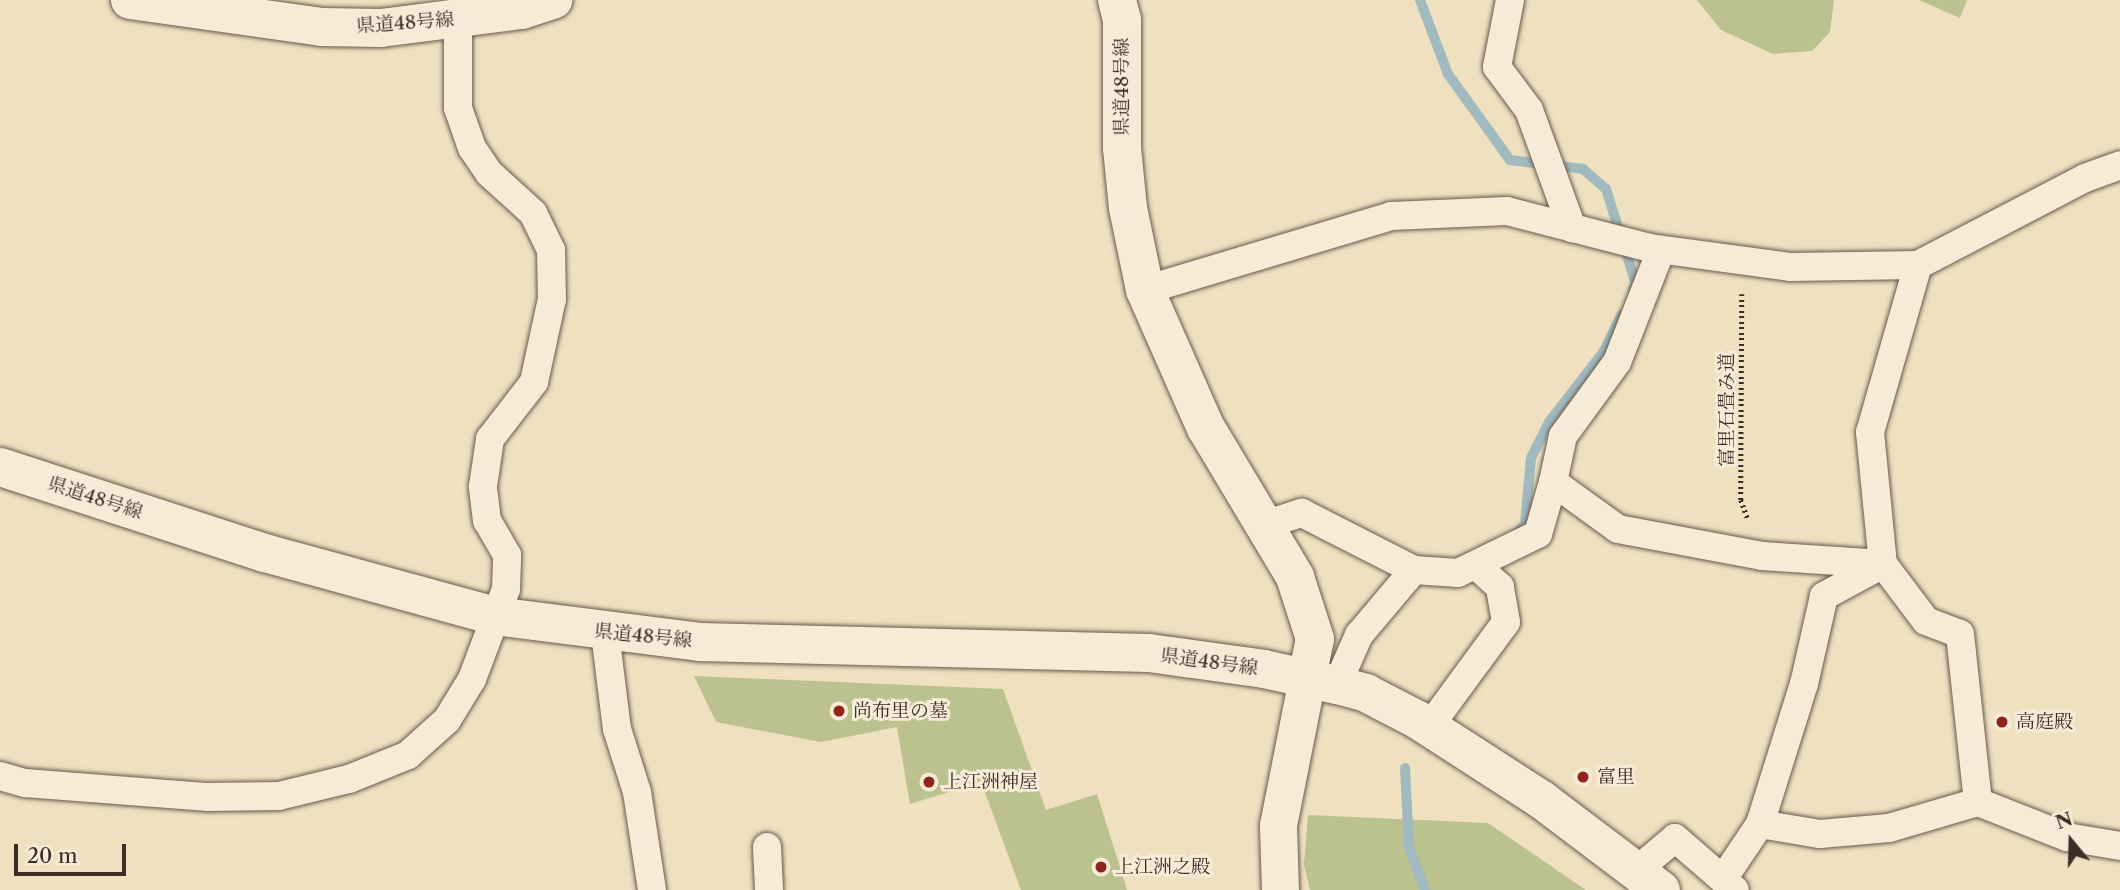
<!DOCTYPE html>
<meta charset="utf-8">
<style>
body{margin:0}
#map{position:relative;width:2120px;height:890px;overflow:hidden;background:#efe0c0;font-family:"Libre Caslon Text","Noto Serif JP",serif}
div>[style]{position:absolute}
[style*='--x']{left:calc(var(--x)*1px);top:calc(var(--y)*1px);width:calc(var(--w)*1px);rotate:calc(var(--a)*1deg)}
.green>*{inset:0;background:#bcc190}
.stream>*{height:10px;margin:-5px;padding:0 5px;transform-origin:5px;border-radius:5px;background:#a1babf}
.path>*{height:4.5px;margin-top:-2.25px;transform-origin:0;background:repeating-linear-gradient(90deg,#3c2c25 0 2px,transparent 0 5.5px)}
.roads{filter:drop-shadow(0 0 2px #69594c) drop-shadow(0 0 2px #69594c)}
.minor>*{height:28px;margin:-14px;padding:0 14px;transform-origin:14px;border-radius:14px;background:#f5ebd6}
.tertiary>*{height:37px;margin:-18.5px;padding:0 18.5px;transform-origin:18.5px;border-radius:18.5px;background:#f5ebd6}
.secondary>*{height:38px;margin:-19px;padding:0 19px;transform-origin:19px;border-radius:19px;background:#f5ebd6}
.dots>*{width:19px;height:19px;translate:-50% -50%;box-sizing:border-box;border:4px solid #f5ebd6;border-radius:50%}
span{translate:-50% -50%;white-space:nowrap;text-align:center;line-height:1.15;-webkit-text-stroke:6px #f5ebd6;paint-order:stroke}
.street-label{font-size:19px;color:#3c2c25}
.poi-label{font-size:19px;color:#3c2c25}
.left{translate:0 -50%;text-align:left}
.north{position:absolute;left:2036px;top:806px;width:70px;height:70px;-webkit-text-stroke:5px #f5ebd6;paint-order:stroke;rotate:341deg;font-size:19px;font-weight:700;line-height:28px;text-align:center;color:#3c2c25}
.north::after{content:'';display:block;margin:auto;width:24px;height:32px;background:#3c2c25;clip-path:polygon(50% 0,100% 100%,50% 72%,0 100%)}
.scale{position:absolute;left:14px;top:844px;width:112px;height:32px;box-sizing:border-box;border:4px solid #3c2c25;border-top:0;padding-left:9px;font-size:21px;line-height:24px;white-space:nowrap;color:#3c2c25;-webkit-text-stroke:5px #f5ebd6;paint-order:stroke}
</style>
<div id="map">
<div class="green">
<i style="clip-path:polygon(1697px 0,1834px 0,1830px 32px,1812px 51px,1773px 54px,1721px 30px)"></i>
<i style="clip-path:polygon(1919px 0,1967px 0,1960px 18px)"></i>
<i style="clip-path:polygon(694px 676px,1003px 689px,1046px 810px,1097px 794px,1127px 890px,1021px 890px,981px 782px,910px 804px,897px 727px,821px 742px,716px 722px)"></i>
<i style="clip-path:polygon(1308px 815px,1488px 823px,1586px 890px,1310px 890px,1304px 865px)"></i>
</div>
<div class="stream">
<i style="--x:1420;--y:0;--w:79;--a:69.3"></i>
<i style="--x:1448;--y:74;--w:106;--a:54.2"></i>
<i style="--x:1510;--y:160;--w:74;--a:7"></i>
<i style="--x:1583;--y:169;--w:30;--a:41"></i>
<i style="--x:1606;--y:189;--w:100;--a:72.5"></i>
<i style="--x:1636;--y:284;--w:7;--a:117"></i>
<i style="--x:1517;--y:533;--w:12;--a:-48"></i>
<i style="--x:1525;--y:524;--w:66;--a:-84.8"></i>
<i style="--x:1531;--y:458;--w:40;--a:-63.4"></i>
<i style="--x:1549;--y:422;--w:90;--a:-52.2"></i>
<i style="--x:1604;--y:351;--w:41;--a:-64.1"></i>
<i style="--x:1405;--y:768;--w:79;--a:87.1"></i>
<i style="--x:1409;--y:847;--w:46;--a:69.6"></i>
</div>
<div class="path">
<i style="--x:1742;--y:294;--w:206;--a:90.3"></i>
<i style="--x:1741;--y:500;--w:20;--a:70"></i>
</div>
<div class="roads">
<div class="minor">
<i style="--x:1510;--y:0;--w:68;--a:101"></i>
<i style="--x:1497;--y:67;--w:54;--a:53.3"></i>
<i style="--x:1529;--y:110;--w:126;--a:70"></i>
<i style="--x:1661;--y:250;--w:120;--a:111.4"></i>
<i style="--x:1617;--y:362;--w:92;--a:126.1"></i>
<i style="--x:1563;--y:436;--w:47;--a:102.3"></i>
<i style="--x:1553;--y:482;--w:80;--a:35.9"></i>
<i style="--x:1618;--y:529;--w:147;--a:10.6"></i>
<i style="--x:1762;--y:556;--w:121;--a:3.8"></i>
<i style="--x:1918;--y:265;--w:174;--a:106"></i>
<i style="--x:1870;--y:432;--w:133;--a:84.4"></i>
<i style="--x:1883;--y:564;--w:71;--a:53"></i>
<i style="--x:1926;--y:621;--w:36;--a:21"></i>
<i style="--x:1960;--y:634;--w:169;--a:83.9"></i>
<i style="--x:1978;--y:802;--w:96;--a:21.5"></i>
<i style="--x:2067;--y:837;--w:54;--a:9.6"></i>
<i style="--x:1145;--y:290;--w:257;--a:-16.7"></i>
<i style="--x:1391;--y:216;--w:116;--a:-2.5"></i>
<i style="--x:1507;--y:211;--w:148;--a:14.5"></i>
<i style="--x:1650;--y:248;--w:141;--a:7.7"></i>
<i style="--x:1790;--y:267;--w:128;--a:-0.9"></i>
<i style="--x:1918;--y:265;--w:188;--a:-27.5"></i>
<i style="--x:2085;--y:178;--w:37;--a:-20"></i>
<i style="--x:1264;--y:525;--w:40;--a:-18"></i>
<i style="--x:1302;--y:513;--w:126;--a:27"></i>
<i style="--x:1414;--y:570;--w:44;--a:3.9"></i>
<i style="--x:1458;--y:573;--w:89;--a:-26"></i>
<i style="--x:1538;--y:534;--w:54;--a:-73.9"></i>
<i style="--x:605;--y:633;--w:97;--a:82.9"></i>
<i style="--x:617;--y:729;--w:66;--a:72.4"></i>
<i style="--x:637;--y:792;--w:99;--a:81.3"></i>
<i style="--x:1337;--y:685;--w:55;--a:-66.3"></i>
<i style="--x:1359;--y:635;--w:85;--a:-49.8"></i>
<i style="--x:1429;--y:727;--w:130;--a:-53.7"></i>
<i style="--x:1506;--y:622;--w:36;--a:-100"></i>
<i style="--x:1500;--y:587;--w:30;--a:-138"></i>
<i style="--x:0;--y:776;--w:26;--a:16"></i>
<i style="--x:25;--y:783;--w:184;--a:4.4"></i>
<i style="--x:208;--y:797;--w:71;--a:-0.8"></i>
<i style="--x:279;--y:796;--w:72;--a:-13.7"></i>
<i style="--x:349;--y:779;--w:64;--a:-22.1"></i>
<i style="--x:408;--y:755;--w:52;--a:-41.9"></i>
<i style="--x:447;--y:720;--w:48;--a:-58.6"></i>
<i style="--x:472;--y:679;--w:96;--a:-69.3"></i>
<i style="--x:506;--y:589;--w:34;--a:-88"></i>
<i style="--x:507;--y:555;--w:39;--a:-120"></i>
<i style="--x:487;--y:521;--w:35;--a:-97"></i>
<i style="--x:483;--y:486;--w:48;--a:-81.5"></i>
<i style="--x:490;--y:439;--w:72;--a:-52.3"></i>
<i style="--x:534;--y:382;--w:85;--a:-77.8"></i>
<i style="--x:552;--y:299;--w:49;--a:-91.2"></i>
<i style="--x:551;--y:250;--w:41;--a:-115.9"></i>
<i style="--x:533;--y:213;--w:59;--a:-137.7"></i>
<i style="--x:489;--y:173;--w:30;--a:-124"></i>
<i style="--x:472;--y:148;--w:42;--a:-109.3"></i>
<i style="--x:458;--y:108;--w:88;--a:-90"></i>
<i style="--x:1760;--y:824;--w:147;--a:-72.6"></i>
<i style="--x:1804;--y:684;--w:90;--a:-77.2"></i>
<i style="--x:1824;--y:596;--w:67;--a:-28.5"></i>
<i style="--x:767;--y:847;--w:43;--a:87.3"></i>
<i style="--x:1636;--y:871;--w:51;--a:-40.2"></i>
<i style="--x:1675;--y:838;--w:79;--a:40.9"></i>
<i style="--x:1723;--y:879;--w:66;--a:-56.1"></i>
<i style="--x:1760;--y:824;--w:61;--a:9.5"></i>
<i style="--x:1820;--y:834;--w:69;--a:-5"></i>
<i style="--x:1889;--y:828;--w:93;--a:-16.3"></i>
</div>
<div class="tertiary">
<i style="--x:1280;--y:890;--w:65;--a:-91.8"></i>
<i style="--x:1278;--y:825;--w:150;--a:-78.8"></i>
</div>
<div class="secondary">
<i style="--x:130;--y:0;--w:194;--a:8"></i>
<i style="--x:322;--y:27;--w:59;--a:1"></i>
<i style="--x:381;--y:28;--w:142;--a:-7.3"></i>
<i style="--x:522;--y:10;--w:33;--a:-18"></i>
<i style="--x:1117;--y:0;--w:21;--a:76"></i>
<i style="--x:1122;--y:20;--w:128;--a:90"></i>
<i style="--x:1122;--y:148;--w:60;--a:84.3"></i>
<i style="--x:1128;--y:208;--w:84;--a:78.3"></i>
<i style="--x:1145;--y:290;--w:151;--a:66.2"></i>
<i style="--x:1206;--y:428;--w:174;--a:59.1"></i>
<i style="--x:1295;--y:577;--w:65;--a:72.1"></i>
<i style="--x:1315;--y:639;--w:40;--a:102"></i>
<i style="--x:0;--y:467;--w:279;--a:18"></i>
<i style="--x:265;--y:553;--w:238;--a:15.3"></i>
<i style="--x:495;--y:616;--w:207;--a:7.2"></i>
<i style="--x:700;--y:642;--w:449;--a:1.4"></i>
<i style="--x:1149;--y:653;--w:116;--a:7.9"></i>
<i style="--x:1264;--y:669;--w:75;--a:12.4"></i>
<i style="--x:1337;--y:685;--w:30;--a:15"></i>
<i style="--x:1366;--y:693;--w:59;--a:27.4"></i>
<i style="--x:1418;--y:720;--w:148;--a:32.8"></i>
<i style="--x:1542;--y:800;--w:149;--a:37.1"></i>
</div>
</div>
<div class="dots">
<i style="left:839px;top:711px;background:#8f2418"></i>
<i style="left:2002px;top:722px;background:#8f2418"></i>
<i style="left:1583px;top:777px;background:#8f2418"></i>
<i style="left:929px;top:782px;background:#8f2418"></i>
<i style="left:1101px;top:867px;background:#8f2418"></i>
</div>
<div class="street-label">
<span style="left:405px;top:23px;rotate:-4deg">県道48号線</span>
<span style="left:1122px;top:87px;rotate:-90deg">県道48号線</span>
<span style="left:1727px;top:410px;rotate:-90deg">富里石畳み道</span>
<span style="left:95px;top:498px;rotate:18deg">県道48号線</span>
<span style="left:643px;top:636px;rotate:6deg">県道48号線</span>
<span style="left:1209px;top:662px;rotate:8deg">県道48号線</span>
</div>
<div class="poi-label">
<span class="left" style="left:853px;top:711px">尚布里の墓</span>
<span class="left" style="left:2016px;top:722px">高庭殿</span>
<span class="left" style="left:1597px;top:777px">富里</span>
<span class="left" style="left:943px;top:782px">上江洲神屋</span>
<span class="left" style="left:1115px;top:867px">上江洲之殿</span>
</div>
<div class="north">N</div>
<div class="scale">20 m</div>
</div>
